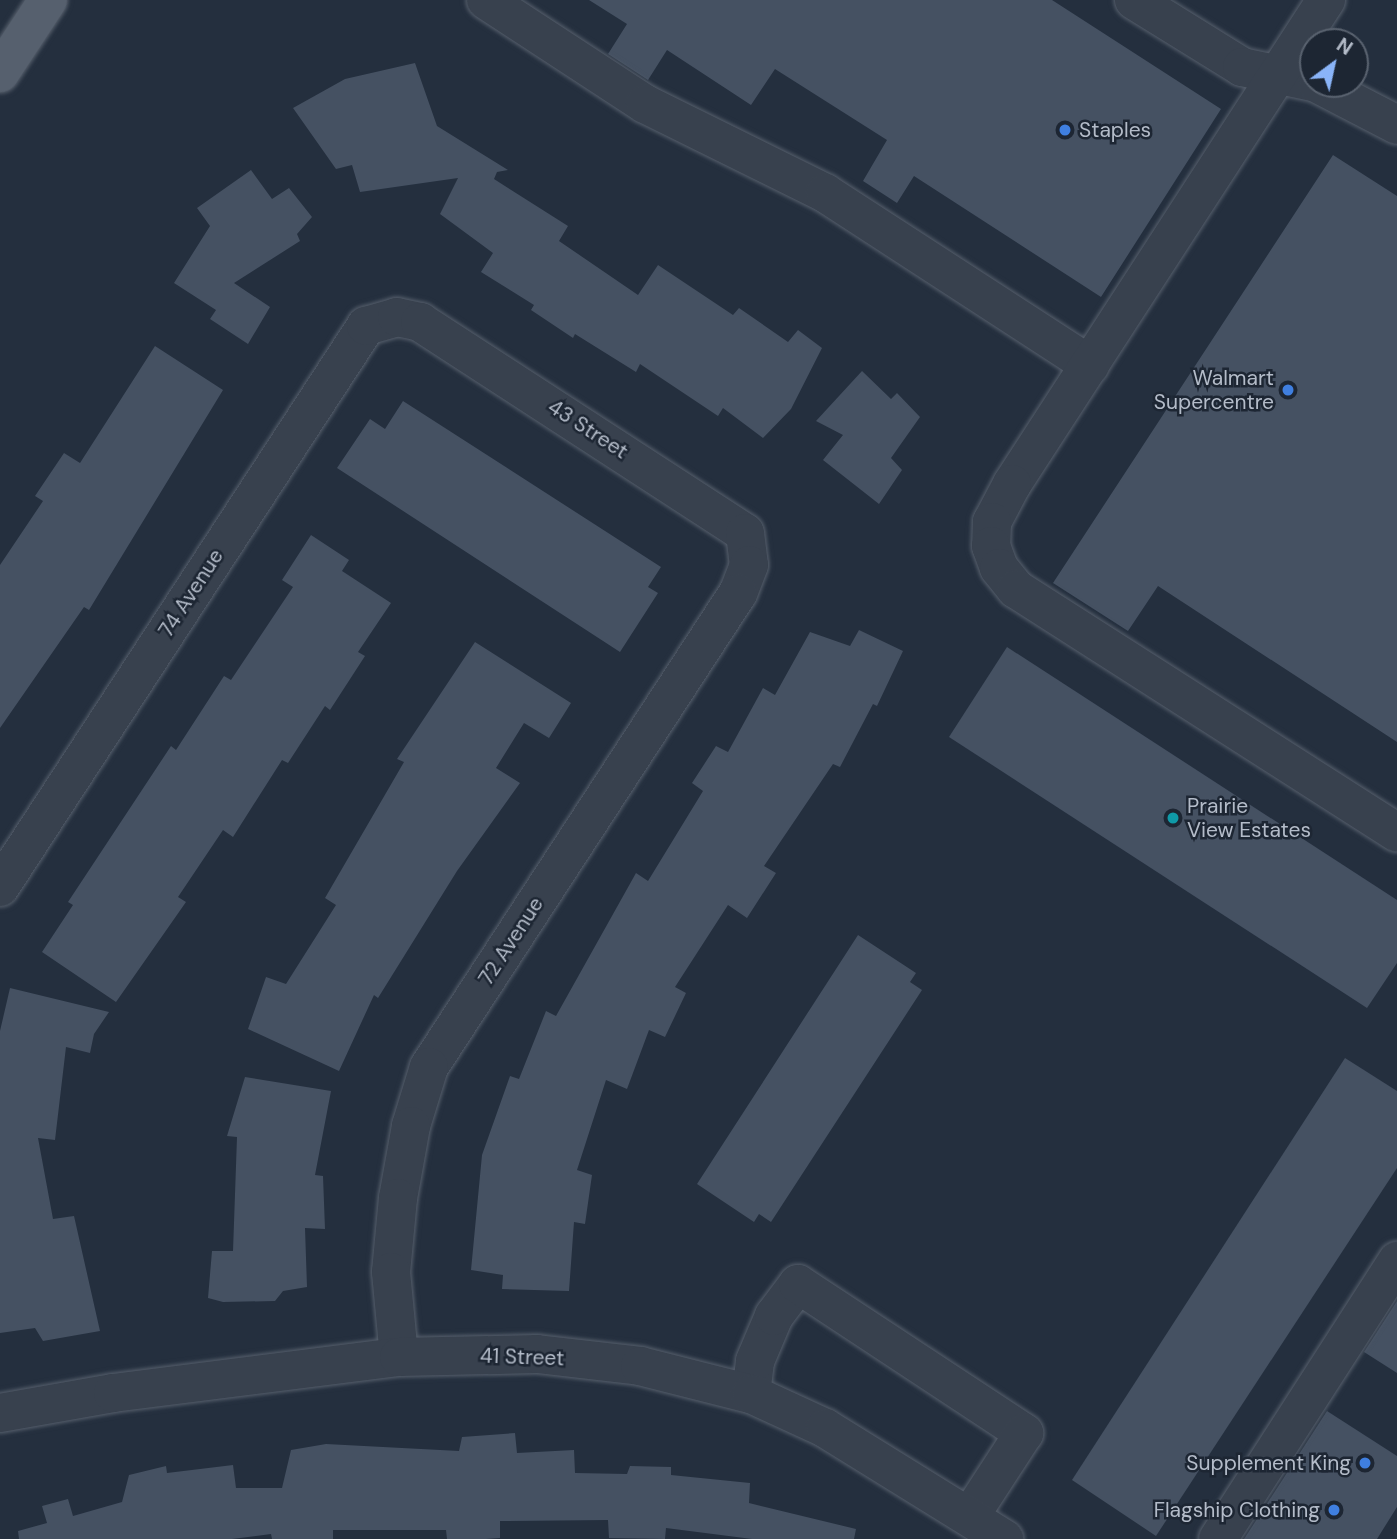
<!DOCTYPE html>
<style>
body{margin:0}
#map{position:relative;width:1397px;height:1539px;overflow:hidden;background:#242f3e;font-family:"DM Sans",sans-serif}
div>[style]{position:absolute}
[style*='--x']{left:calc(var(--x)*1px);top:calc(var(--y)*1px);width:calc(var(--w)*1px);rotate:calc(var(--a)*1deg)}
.building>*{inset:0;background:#455162}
.roads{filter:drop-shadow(0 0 2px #565f6c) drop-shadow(0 0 2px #565f6c)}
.minor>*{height:38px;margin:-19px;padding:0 19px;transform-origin:19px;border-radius:19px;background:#38414e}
.major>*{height:38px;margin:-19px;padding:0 19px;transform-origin:19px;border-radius:19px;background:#56606e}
.dots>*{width:19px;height:19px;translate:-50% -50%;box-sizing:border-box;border:4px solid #1d2633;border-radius:50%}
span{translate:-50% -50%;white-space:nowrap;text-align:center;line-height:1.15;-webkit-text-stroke:5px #1d2633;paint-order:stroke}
.poi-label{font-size:21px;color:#b4bcc9}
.left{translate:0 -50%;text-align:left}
.right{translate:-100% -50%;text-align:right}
.street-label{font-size:21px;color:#b4bcc9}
.north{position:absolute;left:1299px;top:28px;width:70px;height:70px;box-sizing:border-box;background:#1d2633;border:2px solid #59626f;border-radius:50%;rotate:33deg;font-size:19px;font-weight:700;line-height:28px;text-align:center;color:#b4bcc9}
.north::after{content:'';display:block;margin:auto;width:24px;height:32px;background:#8ab4f8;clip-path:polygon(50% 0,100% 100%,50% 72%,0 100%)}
</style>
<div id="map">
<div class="building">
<i style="clip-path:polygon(589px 0,1052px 0,1221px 109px,1101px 297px,914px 176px,897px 203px,863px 181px,887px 140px,775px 69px,751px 105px,667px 50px,648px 80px,608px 54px,627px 24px)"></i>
<i style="clip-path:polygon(415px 63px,437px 126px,508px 170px,497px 172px,494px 179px,568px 226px,559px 241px,638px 295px,658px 265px,733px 315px,739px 308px,788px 342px,798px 330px,822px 348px,791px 409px,763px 438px,723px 408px,718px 416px,640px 364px,636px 372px,575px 334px,573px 338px,531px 310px,534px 305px,481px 272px,493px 253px,440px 214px,458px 178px,360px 192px,352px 165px,336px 169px,293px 108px,345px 79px)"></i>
<i style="clip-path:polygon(1333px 155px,1397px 196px,1397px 742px,1158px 586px,1128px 631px,1053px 583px)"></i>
<i style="clip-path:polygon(251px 170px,272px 199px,289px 188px,312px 217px,297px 234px,300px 241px,234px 283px,270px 307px,248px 344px,210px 319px,216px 310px,174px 283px,210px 226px,197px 208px)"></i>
<i style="clip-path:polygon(155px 346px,223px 390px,89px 610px,84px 607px,0 728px,0 565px,43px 501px,35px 496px,64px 453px,80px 463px)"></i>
<i style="clip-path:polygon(862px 371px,891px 399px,897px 393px,920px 417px,891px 458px,902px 470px,879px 504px,823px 460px,843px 435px,816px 421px)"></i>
<i style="clip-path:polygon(403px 401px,661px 567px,648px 587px,658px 593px,620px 652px,337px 468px,370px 419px,385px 429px)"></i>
<i style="clip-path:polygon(311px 535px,349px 560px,342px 571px,391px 603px,358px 652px,365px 656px,330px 710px,325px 706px,288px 763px,282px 760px,233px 837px,223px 830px,178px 897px,186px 902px,116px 1002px,42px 952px,73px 905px,68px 902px,171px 746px,176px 750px,224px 676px,231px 680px,293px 587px,282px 580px)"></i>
<i style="clip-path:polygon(859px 630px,903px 651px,877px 706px,873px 704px,840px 767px,833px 764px,764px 866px,776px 873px,747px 918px,728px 905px,675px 987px,686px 993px,665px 1037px,649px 1030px,627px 1089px,606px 1080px,577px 1170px,592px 1175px,585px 1224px,574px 1222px,569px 1291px,502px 1289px,503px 1275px,471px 1270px,482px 1155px,510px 1076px,519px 1079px,546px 1011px,556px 1016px,636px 873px,648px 881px,703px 791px,692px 783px,716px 746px,728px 752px,763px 688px,775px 695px,810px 632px,850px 646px)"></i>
<i style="clip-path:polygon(475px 642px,571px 703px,549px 738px,524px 723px,496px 768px,520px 783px,457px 871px,378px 998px,374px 995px,339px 1071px,248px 1029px,266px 977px,286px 984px,336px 905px,325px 898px,404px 762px,397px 759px)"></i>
<i style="clip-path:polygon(1007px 647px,1397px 900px,1397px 963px,1367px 1008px,949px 737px)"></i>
<i style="clip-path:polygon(858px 935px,916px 973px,910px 982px,922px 990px,771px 1222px,759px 1214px,754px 1222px,697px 1184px)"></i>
<i style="clip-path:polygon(10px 988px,109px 1012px,94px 1034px,90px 1053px,66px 1047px,55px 1140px,38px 1138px,53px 1219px,74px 1216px,100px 1331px,43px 1341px,35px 1328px,0 1333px,0 1031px)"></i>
<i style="clip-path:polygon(1345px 1058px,1397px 1091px,1397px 1168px,1156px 1536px,1072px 1480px)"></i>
<i style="clip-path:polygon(245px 1077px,331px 1091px,315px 1175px,323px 1176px,325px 1229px,305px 1228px,307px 1287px,283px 1291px,275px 1301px,223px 1302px,208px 1298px,212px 1251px,233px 1251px,237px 1137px,227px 1136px)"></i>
<i style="clip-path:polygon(1397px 1301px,1397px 1373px,1364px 1352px)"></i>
<i style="clip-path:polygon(1327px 1411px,1397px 1456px,1397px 1507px,1377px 1539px,1244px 1539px)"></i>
<i style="clip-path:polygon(515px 1433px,517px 1453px,574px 1450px,575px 1473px,627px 1474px,630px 1466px,671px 1467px,671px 1475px,750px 1483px,749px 1503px,856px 1529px,854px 1539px,752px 1539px,666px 1528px,665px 1539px,609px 1538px,608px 1520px,500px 1521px,500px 1538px,486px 1539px,447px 1539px,446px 1530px,333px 1530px,333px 1539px,272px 1539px,271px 1534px,232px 1539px,19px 1539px,18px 1531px,47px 1523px,42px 1506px,68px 1499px,73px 1516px,122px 1502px,129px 1475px,166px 1466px,167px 1473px,233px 1465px,236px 1488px,282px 1488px,291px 1450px,326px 1444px,459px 1451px,462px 1437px)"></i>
</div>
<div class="roads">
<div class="minor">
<i style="--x:486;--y:0;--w:190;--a:33.2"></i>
<i style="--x:645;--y:104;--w:201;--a:26.3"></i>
<i style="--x:825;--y:193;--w:316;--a:33"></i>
<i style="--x:1134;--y:0;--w:127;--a:31.8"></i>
<i style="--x:1242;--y:67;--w:73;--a:11.9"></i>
<i style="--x:1326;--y:0;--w:577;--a:122.97"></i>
<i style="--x:1012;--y:484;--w:43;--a:117.8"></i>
<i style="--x:992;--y:522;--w:24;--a:92"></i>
<i style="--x:991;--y:546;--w:23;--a:70"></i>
<i style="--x:999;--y:568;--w:27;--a:51"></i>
<i style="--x:1016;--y:589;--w:452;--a:32.6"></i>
<i style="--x:1318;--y:84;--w:89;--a:27.4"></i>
<i style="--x:0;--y:887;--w:670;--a:-56.88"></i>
<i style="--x:366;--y:326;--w:32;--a:-16"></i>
<i style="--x:397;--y:317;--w:24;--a:12"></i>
<i style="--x:420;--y:322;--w:387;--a:33"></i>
<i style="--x:745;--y:533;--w:32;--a:83"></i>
<i style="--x:749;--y:565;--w:30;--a:111"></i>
<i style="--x:738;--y:593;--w:566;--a:123.1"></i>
<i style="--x:429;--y:1067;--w:62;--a:107"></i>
<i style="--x:411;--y:1126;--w:73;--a:100.2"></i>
<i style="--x:398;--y:1198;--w:74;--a:95.4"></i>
<i style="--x:391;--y:1272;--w:85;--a:84.6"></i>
<i style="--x:751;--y:1394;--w:33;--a:-83"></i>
<i style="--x:755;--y:1361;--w:49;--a:-67.1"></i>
<i style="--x:774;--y:1316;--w:40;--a:-53"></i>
<i style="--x:798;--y:1284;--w:271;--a:33.4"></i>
<i style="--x:1024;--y:1433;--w:99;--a:123"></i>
<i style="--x:0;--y:1413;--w:115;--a:-10"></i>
<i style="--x:113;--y:1393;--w:288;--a:-7.2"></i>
<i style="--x:399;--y:1357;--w:138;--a:-1.2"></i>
<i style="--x:537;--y:1354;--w:104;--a:6.6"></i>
<i style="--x:640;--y:1366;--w:114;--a:14.2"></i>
<i style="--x:751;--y:1394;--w:81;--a:24.7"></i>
<i style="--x:825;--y:1428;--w:211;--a:31.8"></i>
<i style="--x:1218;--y:1539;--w:331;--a:-57.2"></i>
</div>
<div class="major">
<i style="--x:0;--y:73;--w:87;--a:-56.7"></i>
</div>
</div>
<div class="dots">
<i style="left:1065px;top:130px;background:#3f7fe0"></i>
<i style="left:1288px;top:390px;background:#3f7fe0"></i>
<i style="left:1173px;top:818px;background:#0f9aa8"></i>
<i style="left:1365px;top:1463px;background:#3f7fe0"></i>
<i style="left:1334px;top:1510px;background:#3f7fe0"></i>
</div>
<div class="poi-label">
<span class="left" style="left:1079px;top:130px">Staples</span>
<span class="right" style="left:1274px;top:390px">Walmart<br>Supercentre</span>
<span class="left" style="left:1187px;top:818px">Prairie<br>View Estates</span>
<span class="right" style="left:1351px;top:1463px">Supplement King</span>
<span class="right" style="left:1320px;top:1510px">Flagship Clothing</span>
</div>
<div class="street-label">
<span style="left:588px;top:429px;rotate:33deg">43 Street</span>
<span style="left:191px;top:593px;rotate:-57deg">74 Avenue</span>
<span style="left:511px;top:941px;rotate:-57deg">72 Avenue</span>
<span style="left:522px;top:1357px;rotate:2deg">41 Street</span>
</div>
<div class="north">N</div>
</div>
